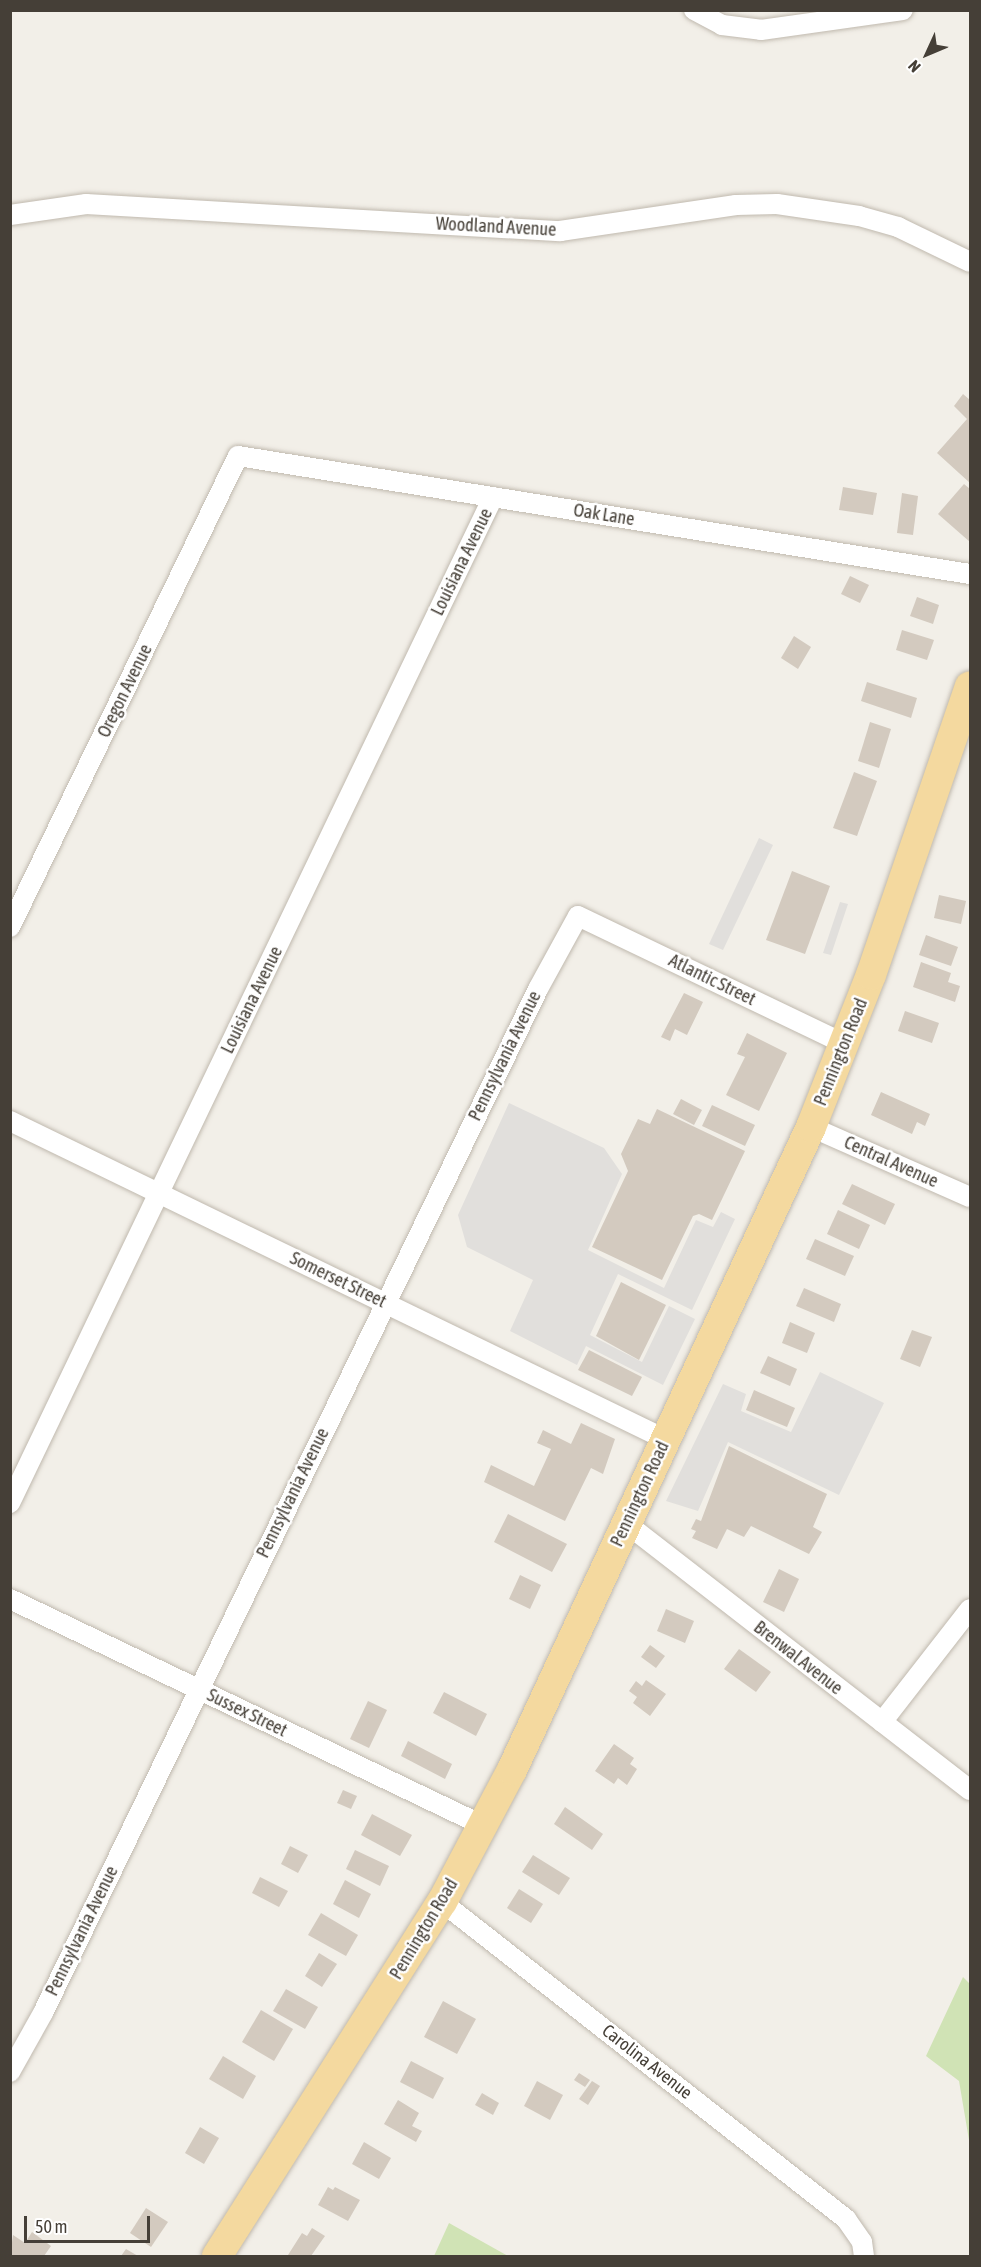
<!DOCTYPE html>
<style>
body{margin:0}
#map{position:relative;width:981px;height:2267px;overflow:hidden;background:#f2efe8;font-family:"Asap Condensed",sans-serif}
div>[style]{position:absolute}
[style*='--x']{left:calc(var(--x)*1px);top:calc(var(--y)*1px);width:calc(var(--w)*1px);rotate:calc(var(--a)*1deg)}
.green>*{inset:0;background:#d0e3b5}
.parking>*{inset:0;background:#e1dfdc}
.building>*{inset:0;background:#d3cabf}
.roads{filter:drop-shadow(0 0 2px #c0b9ae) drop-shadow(0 0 2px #c0b9ae)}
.street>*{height:20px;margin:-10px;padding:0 10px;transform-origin:10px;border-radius:10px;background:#fff}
.primary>*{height:30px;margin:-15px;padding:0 15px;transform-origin:15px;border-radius:15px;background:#f4d99f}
span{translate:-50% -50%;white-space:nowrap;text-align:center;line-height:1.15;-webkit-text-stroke:5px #fff;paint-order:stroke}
.street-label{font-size:18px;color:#453f37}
.frame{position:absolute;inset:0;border:12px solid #453f37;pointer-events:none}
.north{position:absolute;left:897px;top:24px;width:60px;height:60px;-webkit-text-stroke:4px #fff;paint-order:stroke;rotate:226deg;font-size:16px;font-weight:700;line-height:24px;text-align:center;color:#453f37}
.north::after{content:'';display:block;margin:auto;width:21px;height:27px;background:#453f37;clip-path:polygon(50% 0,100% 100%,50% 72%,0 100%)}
.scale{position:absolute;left:24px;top:2216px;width:126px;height:27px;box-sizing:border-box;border:3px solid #453f37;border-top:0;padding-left:8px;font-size:18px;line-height:21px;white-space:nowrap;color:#453f37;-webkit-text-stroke:4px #fff;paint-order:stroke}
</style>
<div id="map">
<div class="green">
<i style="clip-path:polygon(963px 1977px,970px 1984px,970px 2146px,959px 2081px,926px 2056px)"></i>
<i style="clip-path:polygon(449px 2223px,508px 2256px,434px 2256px)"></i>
</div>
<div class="parking">
<i style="clip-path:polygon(759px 838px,773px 845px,723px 950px,709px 944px)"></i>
<i style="clip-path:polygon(840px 902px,848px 904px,831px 955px,823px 953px)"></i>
<i style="clip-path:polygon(509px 1103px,604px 1148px,622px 1174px,588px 1250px,664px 1288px,696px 1220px,713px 1227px,721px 1212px,735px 1219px,692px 1310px,618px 1274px,590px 1335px,642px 1362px,669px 1306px,695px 1319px,663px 1385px,586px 1346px,577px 1365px,510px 1331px,533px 1280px,467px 1247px,458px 1215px)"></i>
<i style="clip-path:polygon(820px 1372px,884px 1403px,839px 1495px,728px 1442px,698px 1511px,666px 1501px,723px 1384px,746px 1394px,741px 1411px,791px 1432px)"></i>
</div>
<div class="building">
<i style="clip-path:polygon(963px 394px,970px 400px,970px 483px,937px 453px,967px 419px,954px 406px)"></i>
<i style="clip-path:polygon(964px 484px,970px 489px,970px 542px,938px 514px)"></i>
<i style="clip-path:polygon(843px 487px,877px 493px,873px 515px,839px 510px)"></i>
<i style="clip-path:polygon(902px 493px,918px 496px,913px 535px,897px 533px)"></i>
<i style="clip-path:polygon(850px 576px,869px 585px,860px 603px,841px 594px)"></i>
<i style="clip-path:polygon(917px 597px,939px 605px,933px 624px,910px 616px)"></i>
<i style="clip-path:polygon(902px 630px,934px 640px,927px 660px,896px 650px)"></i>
<i style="clip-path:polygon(794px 636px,811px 647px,798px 669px,781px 658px)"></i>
<i style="clip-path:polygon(867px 682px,917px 698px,911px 718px,861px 701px)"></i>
<i style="clip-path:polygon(870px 722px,891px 729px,879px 768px,858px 761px)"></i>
<i style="clip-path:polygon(854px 772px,877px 781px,857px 836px,833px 828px)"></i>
<i style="clip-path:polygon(792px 871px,830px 886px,805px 954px,766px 940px)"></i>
<i style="clip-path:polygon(939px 895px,966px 901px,961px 924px,934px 918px)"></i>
<i style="clip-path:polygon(926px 935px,958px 947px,951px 966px,919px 955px)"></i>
<i style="clip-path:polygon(921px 962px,951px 973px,948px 982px,960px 986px,955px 1002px,913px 987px)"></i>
<i style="clip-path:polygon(684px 993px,703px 1002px,687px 1035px,675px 1029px,670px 1041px,661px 1037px)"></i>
<i style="clip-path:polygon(905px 1011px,939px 1023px,932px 1043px,898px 1031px)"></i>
<i style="clip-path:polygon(747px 1033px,787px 1053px,759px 1111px,726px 1095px,745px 1057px,737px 1054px)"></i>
<i style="clip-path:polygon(881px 1092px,930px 1114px,925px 1126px,917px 1122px,912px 1134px,871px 1115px)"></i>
<i style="clip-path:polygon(681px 1099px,702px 1110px,694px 1125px,673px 1114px)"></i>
<i style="clip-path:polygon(712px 1105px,755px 1125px,745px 1146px,702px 1126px)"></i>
<i style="clip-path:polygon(657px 1109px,745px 1151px,712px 1220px,699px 1214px,693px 1216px,662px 1280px,592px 1247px,628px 1171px,621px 1154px,638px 1119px,650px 1124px)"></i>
<i style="clip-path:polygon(852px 1184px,895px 1204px,885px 1225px,842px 1204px)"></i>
<i style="clip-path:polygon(838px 1210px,870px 1225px,859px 1249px,827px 1234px)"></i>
<i style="clip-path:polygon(815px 1239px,854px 1256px,845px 1276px,806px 1259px)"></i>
<i style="clip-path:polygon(621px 1282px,666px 1305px,639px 1360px,596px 1336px)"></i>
<i style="clip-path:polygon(804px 1288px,841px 1304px,834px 1322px,796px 1306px)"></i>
<i style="clip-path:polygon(790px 1322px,815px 1333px,807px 1353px,782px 1343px)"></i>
<i style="clip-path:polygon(912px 1330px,932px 1337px,920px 1367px,900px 1359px)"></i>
<i style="clip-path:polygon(589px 1350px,642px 1377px,632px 1396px,578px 1370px)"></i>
<i style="clip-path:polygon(768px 1356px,797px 1369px,790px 1386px,760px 1373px)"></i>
<i style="clip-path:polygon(754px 1390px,795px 1408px,787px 1427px,746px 1410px)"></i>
<i style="clip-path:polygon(581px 1423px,615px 1439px,603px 1474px,591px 1468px,565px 1521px,484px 1482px,491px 1465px,534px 1486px,551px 1449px,537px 1443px,543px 1430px,571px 1444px)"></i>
<i style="clip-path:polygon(729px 1446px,827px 1494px,813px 1527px,822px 1532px,809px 1554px,751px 1526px,744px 1537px,727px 1529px,717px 1549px,692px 1538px,696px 1531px,691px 1529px,696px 1519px,701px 1521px)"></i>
<i style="clip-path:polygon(508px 1514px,567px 1544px,552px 1572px,494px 1542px)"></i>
<i style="clip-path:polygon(779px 1569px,799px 1579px,784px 1612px,763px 1602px)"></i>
<i style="clip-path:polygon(520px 1575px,541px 1585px,530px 1609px,509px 1599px)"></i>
<i style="clip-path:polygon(666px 1609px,694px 1621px,685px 1643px,657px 1631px)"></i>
<i style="clip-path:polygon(650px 1645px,665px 1656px,656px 1668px,641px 1657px)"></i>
<i style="clip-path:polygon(739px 1649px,771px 1672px,756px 1692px,724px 1669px)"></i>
<i style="clip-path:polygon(646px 1680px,666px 1694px,650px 1716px,633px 1703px,637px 1697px,629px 1691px,636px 1681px,642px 1686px)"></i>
<i style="clip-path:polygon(444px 1692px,487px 1714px,476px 1736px,433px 1713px)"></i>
<i style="clip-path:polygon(368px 1701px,387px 1710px,369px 1748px,350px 1739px)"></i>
<i style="clip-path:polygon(408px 1741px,452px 1764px,445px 1779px,401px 1756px)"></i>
<i style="clip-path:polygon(614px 1744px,634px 1758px,630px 1764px,637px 1769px,627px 1785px,618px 1778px,614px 1784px,595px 1771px)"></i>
<i style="clip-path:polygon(343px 1790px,357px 1796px,351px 1809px,337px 1803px)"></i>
<i style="clip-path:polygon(565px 1807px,603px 1834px,592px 1850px,554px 1824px)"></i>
<i style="clip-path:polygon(372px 1814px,412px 1835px,400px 1856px,361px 1835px)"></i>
<i style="clip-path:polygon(290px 1846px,308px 1855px,298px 1873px,281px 1864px)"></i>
<i style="clip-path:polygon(355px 1850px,389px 1866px,380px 1886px,346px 1869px)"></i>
<i style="clip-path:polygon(533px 1855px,570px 1878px,559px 1895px,522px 1872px)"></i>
<i style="clip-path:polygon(260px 1877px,288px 1891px,279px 1907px,252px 1893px)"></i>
<i style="clip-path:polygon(345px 1880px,371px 1894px,359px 1918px,333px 1904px)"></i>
<i style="clip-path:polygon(519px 1889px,543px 1904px,531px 1923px,507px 1908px)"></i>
<i style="clip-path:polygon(321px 1913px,358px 1935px,346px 1956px,308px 1935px)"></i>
<i style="clip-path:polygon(319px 1953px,337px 1964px,322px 1987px,305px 1976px)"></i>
<i style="clip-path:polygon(286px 1989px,318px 2007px,305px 2029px,273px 2011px)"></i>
<i style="clip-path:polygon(443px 2001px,476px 2019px,457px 2054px,424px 2037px)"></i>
<i style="clip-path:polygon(261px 2010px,293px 2029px,274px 2061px,242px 2042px)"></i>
<i style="clip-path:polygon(223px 2056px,256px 2076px,243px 2099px,209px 2079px)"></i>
<i style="clip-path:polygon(411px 2061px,444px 2078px,433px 2099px,400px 2082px)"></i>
<i style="clip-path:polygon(579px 2073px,590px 2080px,585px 2087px,574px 2080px)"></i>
<i style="clip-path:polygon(537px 2081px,563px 2095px,550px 2120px,524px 2106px)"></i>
<i style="clip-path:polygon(592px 2081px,600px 2086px,588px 2105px,579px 2099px)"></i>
<i style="clip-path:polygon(482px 2093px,499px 2103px,493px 2115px,475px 2105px)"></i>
<i style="clip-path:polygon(398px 2100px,419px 2113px,412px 2126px,422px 2131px,416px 2142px,384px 2124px)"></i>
<i style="clip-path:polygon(200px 2127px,219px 2138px,204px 2164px,185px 2153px)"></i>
<i style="clip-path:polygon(364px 2142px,391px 2158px,379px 2179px,352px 2164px)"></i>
<i style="clip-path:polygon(328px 2187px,333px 2190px,335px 2187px,360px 2200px,348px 2221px,318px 2205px)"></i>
<i style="clip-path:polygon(146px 2208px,168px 2222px,151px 2247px,130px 2233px)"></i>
<i style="clip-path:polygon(312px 2228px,325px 2236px,311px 2256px,288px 2255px,302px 2233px,307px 2236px)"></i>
<i style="clip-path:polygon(32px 2232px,51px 2246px,44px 2256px,10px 2256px,13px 2235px,25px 2243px)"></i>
<i style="clip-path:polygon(126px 2249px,138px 2256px,121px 2256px)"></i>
</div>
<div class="roads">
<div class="street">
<i style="--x:694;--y:10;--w:32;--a:28"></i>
<i style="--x:722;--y:25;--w:39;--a:7"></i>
<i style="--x:761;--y:30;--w:143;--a:-8"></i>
<i style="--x:10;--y:215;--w:77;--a:-8.2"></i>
<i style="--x:86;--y:204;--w:475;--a:3.3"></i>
<i style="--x:560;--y:231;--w:178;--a:-8.4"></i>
<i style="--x:736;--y:205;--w:41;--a:-1.4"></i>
<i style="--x:777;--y:204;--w:83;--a:8.3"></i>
<i style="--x:859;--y:216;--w:41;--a:15.8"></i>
<i style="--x:898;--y:227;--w:80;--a:25.9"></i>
<i style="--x:10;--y:927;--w:523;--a:-64.17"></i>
<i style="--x:238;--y:456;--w:741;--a:9.16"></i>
<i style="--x:10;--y:1121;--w:728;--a:25.9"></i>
<i style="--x:811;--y:1127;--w:174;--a:23.8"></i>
<i style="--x:10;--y:1503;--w:1116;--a:-64.35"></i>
<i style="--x:627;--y:1524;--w:434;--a:37.8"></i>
<i style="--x:10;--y:1599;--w:526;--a:25.59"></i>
<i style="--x:882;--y:1722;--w:143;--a:-52.1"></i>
<i style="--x:442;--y:1902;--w:514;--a:38.12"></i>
<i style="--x:846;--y:2219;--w:28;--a:55"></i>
<i style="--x:862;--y:2242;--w:14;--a:82"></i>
<i style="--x:10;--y:2072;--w:68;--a:-60.8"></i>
<i style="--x:43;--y:2013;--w:1137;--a:-64.2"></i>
<i style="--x:538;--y:989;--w:83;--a:-61.3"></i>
<i style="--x:578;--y:916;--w:296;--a:25.6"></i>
</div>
<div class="primary">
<i style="--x:217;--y:2256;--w:419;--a:-57.6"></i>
<i style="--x:442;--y:1902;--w:149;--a:-62.1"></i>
<i style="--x:512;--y:1770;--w:709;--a:-65.06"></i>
<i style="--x:811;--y:1127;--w:163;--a:-68.5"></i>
<i style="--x:871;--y:975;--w:305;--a:-71.1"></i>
</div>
</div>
<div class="street-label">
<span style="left:496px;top:227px;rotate:3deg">Woodland Avenue</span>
<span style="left:604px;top:515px;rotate:9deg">Oak Lane</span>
<span style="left:462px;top:562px;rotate:-64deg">Louisiana Avenue</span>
<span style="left:125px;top:691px;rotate:-64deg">Oregon Avenue</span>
<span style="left:712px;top:980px;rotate:26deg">Atlantic Street</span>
<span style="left:252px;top:1000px;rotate:-64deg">Louisiana Avenue</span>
<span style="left:841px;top:1052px;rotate:-68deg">Pennington Road</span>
<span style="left:505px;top:1056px;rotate:-64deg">Pennsylvania Avenue</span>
<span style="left:891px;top:1162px;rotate:24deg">Central Avenue</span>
<span style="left:338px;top:1280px;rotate:26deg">Somerset Street</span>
<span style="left:293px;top:1493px;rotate:-64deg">Pennsylvania Avenue</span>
<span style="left:640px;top:1494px;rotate:-65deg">Pennington Road</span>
<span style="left:798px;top:1658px;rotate:38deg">Brenwal Avenue</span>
<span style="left:247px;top:1713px;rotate:26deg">Sussex Street</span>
<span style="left:424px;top:1929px;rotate:-59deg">Pennington Road</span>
<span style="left:82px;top:1931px;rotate:-64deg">Pennsylvania Avenue</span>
<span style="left:647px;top:2062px;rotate:38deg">Carolina Avenue</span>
</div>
<div class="frame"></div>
<div class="north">N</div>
<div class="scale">50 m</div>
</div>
